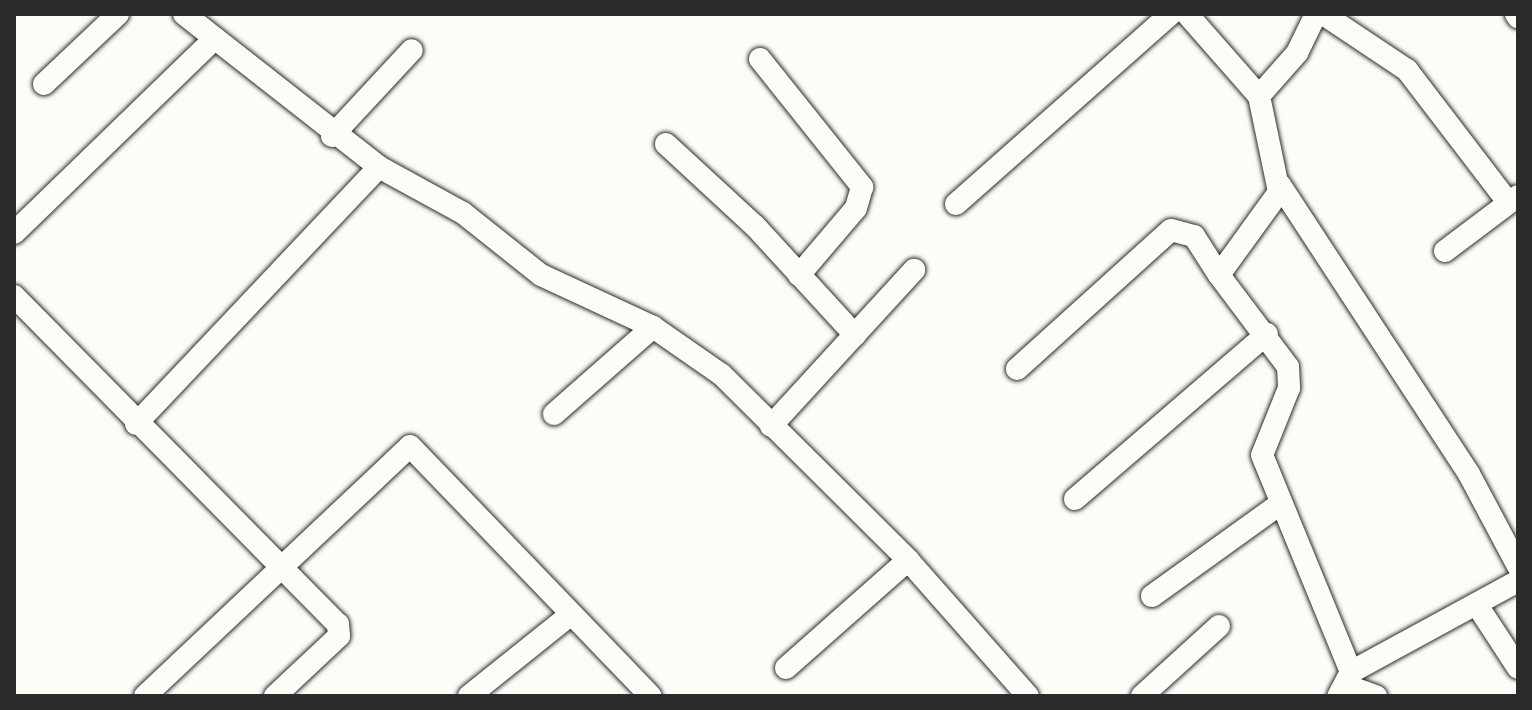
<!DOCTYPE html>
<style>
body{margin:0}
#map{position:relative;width:1532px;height:710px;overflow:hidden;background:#fdfcf7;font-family:Sriracha,sans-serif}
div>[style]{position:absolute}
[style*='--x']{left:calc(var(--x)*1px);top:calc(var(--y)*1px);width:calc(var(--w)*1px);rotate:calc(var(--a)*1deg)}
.roads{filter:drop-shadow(0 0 2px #2b2b2b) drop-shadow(0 0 2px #2b2b2b)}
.street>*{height:22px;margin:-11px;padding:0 11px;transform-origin:11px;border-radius:11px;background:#fdfcf7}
span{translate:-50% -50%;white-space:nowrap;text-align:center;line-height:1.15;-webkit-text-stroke:7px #fdfcf7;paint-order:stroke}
.frame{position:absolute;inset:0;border:16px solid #2b2b2b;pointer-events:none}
</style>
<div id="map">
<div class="roads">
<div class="street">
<i style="--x:184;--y:14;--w:248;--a:38.1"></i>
<i style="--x:379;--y:167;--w:96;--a:28.7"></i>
<i style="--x:463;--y:213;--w:100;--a:38.5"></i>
<i style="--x:541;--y:275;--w:123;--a:24.9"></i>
<i style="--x:653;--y:327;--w:84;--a:34.8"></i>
<i style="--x:722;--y:375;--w:262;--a:44.8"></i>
<i style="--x:908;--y:560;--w:181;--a:48.6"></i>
<i style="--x:1187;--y:14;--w:109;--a:48.7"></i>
<i style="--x:1316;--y:14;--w:43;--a:116"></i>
<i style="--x:1297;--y:53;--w:57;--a:131.5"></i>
<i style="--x:1259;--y:96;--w:98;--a:78.2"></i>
<i style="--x:1279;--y:192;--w:102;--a:125.9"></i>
<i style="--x:1219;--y:275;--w:115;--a:53.1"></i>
<i style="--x:1288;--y:367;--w:21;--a:87"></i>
<i style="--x:1289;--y:388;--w:72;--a:111.9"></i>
<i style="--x:1262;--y:455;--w:235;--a:67.7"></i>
<i style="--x:1351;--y:672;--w:27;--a:118"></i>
<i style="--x:1323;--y:14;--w:101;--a:33.7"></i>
<i style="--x:1407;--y:70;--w:166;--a:52.6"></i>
<i style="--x:1516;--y:14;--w:4;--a:56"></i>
<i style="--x:760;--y:59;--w:164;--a:51.4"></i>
<i style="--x:862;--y:187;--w:22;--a:106"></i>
<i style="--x:856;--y:208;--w:88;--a:130.4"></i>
<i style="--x:44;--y:84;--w:102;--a:-43.4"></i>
<i style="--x:332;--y:136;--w:117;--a:-47.1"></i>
<i style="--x:666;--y:144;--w:121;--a:42.7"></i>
<i style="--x:755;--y:226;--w:148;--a:47.5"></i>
<i style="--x:1280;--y:185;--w:345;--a:56.8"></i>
<i style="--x:1469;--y:474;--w:104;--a:62"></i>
<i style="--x:956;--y:204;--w:287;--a:-41.5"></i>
<i style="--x:14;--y:233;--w:280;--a:-44.1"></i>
<i style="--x:1445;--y:251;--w:91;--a:-37"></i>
<i style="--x:14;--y:296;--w:461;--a:45.4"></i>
<i style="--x:338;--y:624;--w:12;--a:85"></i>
<i style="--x:339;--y:636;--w:88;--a:136.8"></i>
<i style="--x:1017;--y:369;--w:207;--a:-42.1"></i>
<i style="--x:1171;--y:230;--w:24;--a:15"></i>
<i style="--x:1194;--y:236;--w:46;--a:57.3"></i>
<i style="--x:554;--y:414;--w:132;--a:-41.3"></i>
<i style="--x:136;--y:424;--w:354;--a:-46.6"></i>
<i style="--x:771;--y:426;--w:212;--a:-47.5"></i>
<i style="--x:1075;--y:499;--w:253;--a:-40.7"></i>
<i style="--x:1152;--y:596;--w:158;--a:-35.7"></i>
<i style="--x:1477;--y:605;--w:75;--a:56.9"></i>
<i style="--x:786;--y:668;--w:163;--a:-41.5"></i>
<i style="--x:1351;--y:672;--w:190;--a:-28.6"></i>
<i style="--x:1348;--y:686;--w:30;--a:20"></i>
<i style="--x:145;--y:696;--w:364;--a:-43.3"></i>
<i style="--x:410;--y:446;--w:347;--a:46.1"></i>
<i style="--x:469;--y:696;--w:128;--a:-38.7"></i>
<i style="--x:1142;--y:696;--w:104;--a:-42.3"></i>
</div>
</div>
<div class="frame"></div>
</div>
